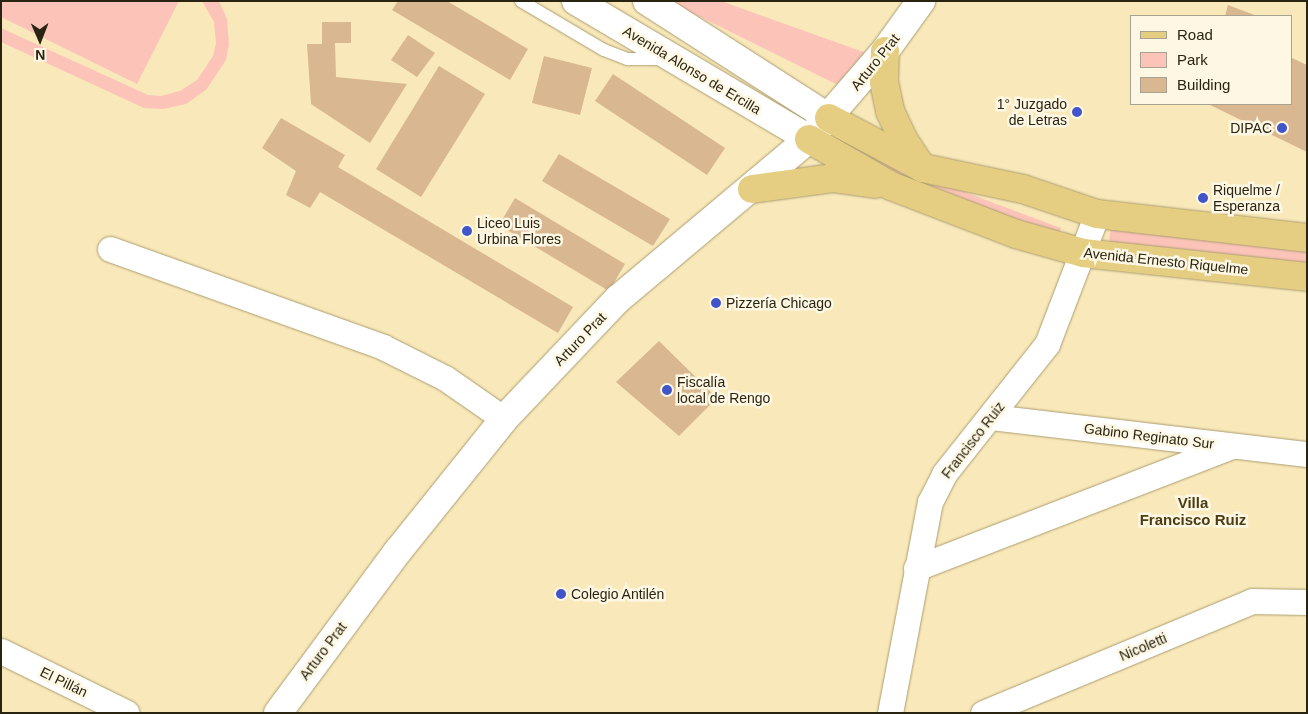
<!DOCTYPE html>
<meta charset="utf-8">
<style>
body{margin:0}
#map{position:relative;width:1308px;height:714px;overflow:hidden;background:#f9e9ba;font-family:Helvetica,sans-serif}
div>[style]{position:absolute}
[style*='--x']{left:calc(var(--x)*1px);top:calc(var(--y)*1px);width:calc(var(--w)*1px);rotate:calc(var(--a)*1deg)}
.green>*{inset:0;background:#fcc4b9}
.building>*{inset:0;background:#d8b791}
.roads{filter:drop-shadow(0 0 1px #ac9d70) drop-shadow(0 0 1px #ac9d70)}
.lane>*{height:12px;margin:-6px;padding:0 6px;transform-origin:6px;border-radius:6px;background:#fff}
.street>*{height:25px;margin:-12.5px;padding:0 12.5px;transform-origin:12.5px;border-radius:12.5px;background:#fff}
.secondary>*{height:28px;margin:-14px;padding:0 14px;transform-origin:14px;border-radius:14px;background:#fff}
.primary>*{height:28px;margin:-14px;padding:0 14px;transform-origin:14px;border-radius:14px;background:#e5ce82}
.dots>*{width:14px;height:14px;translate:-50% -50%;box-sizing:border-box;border:2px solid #fdf7e4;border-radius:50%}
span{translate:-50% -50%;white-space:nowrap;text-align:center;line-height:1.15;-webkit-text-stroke:5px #fdf7e4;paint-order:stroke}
.street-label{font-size:14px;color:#292311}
.poi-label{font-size:14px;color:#292311}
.right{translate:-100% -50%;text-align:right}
.left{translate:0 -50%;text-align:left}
.neighbourhood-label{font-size:15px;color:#4c3e12;font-weight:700}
.frame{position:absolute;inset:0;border:2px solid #292311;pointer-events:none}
.legend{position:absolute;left:1130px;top:15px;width:162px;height:90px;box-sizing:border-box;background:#fdf7e4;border:1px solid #a8a290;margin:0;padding:6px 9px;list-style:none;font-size:15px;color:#292311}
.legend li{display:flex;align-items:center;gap:10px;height:25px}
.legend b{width:25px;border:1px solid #a8a290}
.north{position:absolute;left:15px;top:15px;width:50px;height:50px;-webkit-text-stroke:4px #fdf7e4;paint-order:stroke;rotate:179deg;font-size:14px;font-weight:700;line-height:20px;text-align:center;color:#292311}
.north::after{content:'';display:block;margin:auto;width:18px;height:22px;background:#292311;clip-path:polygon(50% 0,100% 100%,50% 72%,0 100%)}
</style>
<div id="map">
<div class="green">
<i style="clip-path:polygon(1px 1px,179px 1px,137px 84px,1px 17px)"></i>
<i style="clip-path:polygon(202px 1px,219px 1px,227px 19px,229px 44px,226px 60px,206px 90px,186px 104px,163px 109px,144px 108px,1px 42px,1px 28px,148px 95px,161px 96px,180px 91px,197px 80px,213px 56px,216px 43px,214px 22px)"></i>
<i style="clip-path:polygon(676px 1px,721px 1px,872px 55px,844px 88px,674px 4px)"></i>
<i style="clip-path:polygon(871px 151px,946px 185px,1061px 228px,1057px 240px,863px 166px)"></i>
<i style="clip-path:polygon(1111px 225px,1307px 248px,1307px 264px,1109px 242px)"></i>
</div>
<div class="building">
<i style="clip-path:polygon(398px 1px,447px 1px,528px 49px,510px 80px,392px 10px)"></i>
<i style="clip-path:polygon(1228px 5px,1257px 16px,1225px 16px)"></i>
<i style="clip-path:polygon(322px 22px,351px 22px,351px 43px,335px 43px,336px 77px,407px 84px,370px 143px,311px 104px,307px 44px,322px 44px)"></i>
<i style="clip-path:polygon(408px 35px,435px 53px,417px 77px,391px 60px)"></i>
<i style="clip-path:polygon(544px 56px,592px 68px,580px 115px,532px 103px)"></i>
<i style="clip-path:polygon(1292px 58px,1307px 65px,1307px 152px,1208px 104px,1292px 104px)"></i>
<i style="clip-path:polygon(439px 66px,485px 94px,421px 197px,376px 169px)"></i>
<i style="clip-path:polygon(613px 74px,725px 148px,707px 175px,595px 101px)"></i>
<i style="clip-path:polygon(281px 118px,345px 155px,338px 167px,573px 307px,558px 333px,320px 192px,310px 208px,286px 195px,296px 171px,262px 148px)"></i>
<i style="clip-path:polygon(559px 154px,670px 219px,653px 246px,542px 181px)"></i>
<i style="clip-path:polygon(515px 198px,625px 264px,609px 291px,499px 225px)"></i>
<i style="clip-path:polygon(659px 341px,717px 398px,679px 436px,616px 382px)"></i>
</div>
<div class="roads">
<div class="lane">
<i style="--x:521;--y:1;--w:96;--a:30.6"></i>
<i style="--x:604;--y:50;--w:26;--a:21"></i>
<i style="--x:628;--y:59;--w:36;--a:0"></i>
</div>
<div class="street">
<i style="--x:110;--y:249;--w:290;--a:19.7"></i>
<i style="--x:383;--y:347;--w:69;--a:26.6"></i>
<i style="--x:445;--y:378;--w:72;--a:34.8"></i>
<i style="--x:991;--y:417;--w:318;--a:6.7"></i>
<i style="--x:916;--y:568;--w:339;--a:-21.1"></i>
<i style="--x:1;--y:651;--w:140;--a:26.2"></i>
<i style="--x:890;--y:713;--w:215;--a:-79.3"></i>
<i style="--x:930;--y:502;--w:31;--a:-63"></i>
<i style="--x:944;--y:474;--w:166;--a:-51.6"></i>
<i style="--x:1047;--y:344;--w:139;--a:-69"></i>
<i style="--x:983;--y:713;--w:291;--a:-22.6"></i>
<i style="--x:1252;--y:601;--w:55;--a:1"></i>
</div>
<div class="secondary">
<i style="--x:576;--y:1;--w:271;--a:30.6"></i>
<i style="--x:647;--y:1;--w:216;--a:32.7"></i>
<i style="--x:278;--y:713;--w:202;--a:-53.5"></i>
<i style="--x:398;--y:551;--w:169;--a:-51.2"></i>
<i style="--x:504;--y:419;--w:166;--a:-46.5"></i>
<i style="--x:618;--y:299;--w:249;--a:-40"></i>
<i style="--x:809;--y:139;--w:116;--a:-49.2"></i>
<i style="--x:885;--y:51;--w:62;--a:-54.2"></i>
</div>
<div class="primary">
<i style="--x:885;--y:51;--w:31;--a:92"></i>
<i style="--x:884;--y:82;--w:30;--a:78"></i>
<i style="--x:890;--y:111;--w:31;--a:65"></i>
<i style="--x:903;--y:139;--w:31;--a:57"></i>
<i style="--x:829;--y:118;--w:106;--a:28"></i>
<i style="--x:923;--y:168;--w:102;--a:11.9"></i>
<i style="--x:1023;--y:189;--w:78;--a:18.7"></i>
<i style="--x:1097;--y:214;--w:211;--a:6.5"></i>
<i style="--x:809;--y:139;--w:95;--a:29.8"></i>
<i style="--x:891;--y:186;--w:134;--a:21"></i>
<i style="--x:1016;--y:234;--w:70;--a:15.8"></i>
<i style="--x:1083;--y:253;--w:225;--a:6.1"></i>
<i style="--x:752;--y:189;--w:81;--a:-7.8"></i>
<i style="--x:832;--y:178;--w:44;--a:7.8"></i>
</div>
</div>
<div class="dots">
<i style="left:1077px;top:112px;background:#4154c8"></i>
<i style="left:1282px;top:128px;background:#4154c8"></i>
<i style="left:1203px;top:198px;background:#4154c8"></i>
<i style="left:467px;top:231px;background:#4154c8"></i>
<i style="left:716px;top:303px;background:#4154c8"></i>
<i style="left:667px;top:390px;background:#4154c8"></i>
<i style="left:561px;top:594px;background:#4154c8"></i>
</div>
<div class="street-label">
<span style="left:875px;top:62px;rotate:-51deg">Arturo Prat</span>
<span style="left:692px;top:70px;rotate:31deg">Avenida Alonso de Ercilla</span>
<span style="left:1166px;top:261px;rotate:6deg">Avenida Ernesto Riquelme</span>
<span style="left:580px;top:339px;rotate:-46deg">Arturo Prat</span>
<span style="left:1149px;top:436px;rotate:7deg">Gabino Reginato Sur</span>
<span style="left:973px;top:440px;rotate:-52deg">Francisco Ruiz</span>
<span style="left:1143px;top:647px;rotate:-23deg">Nicoletti</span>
<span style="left:323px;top:651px;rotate:-53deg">Arturo Prat</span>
<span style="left:64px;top:682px;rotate:26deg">El Pillán</span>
</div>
<div class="poi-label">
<span class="right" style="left:1067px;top:112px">1° Juzgado<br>de Letras</span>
<span class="right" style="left:1272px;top:128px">DIPAC</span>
<span class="left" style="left:1213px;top:198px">Riquelme /<br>Esperanza</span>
<span class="left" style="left:477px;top:231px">Liceo Luis<br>Urbina Flores</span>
<span class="left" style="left:726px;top:303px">Pizzería Chicago</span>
<span class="left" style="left:677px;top:390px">Fiscalía<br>local de Rengo</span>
<span class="left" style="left:571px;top:594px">Colegio Antilén</span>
</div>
<div class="neighbourhood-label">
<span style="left:1193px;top:511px">Villa<br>Francisco Ruiz</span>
</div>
<div class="frame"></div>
<ul class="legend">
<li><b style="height:6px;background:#e5ce82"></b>Road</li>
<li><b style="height:14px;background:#fcc4b9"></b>Park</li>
<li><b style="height:14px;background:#d8b791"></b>Building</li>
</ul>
<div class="north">N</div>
</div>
